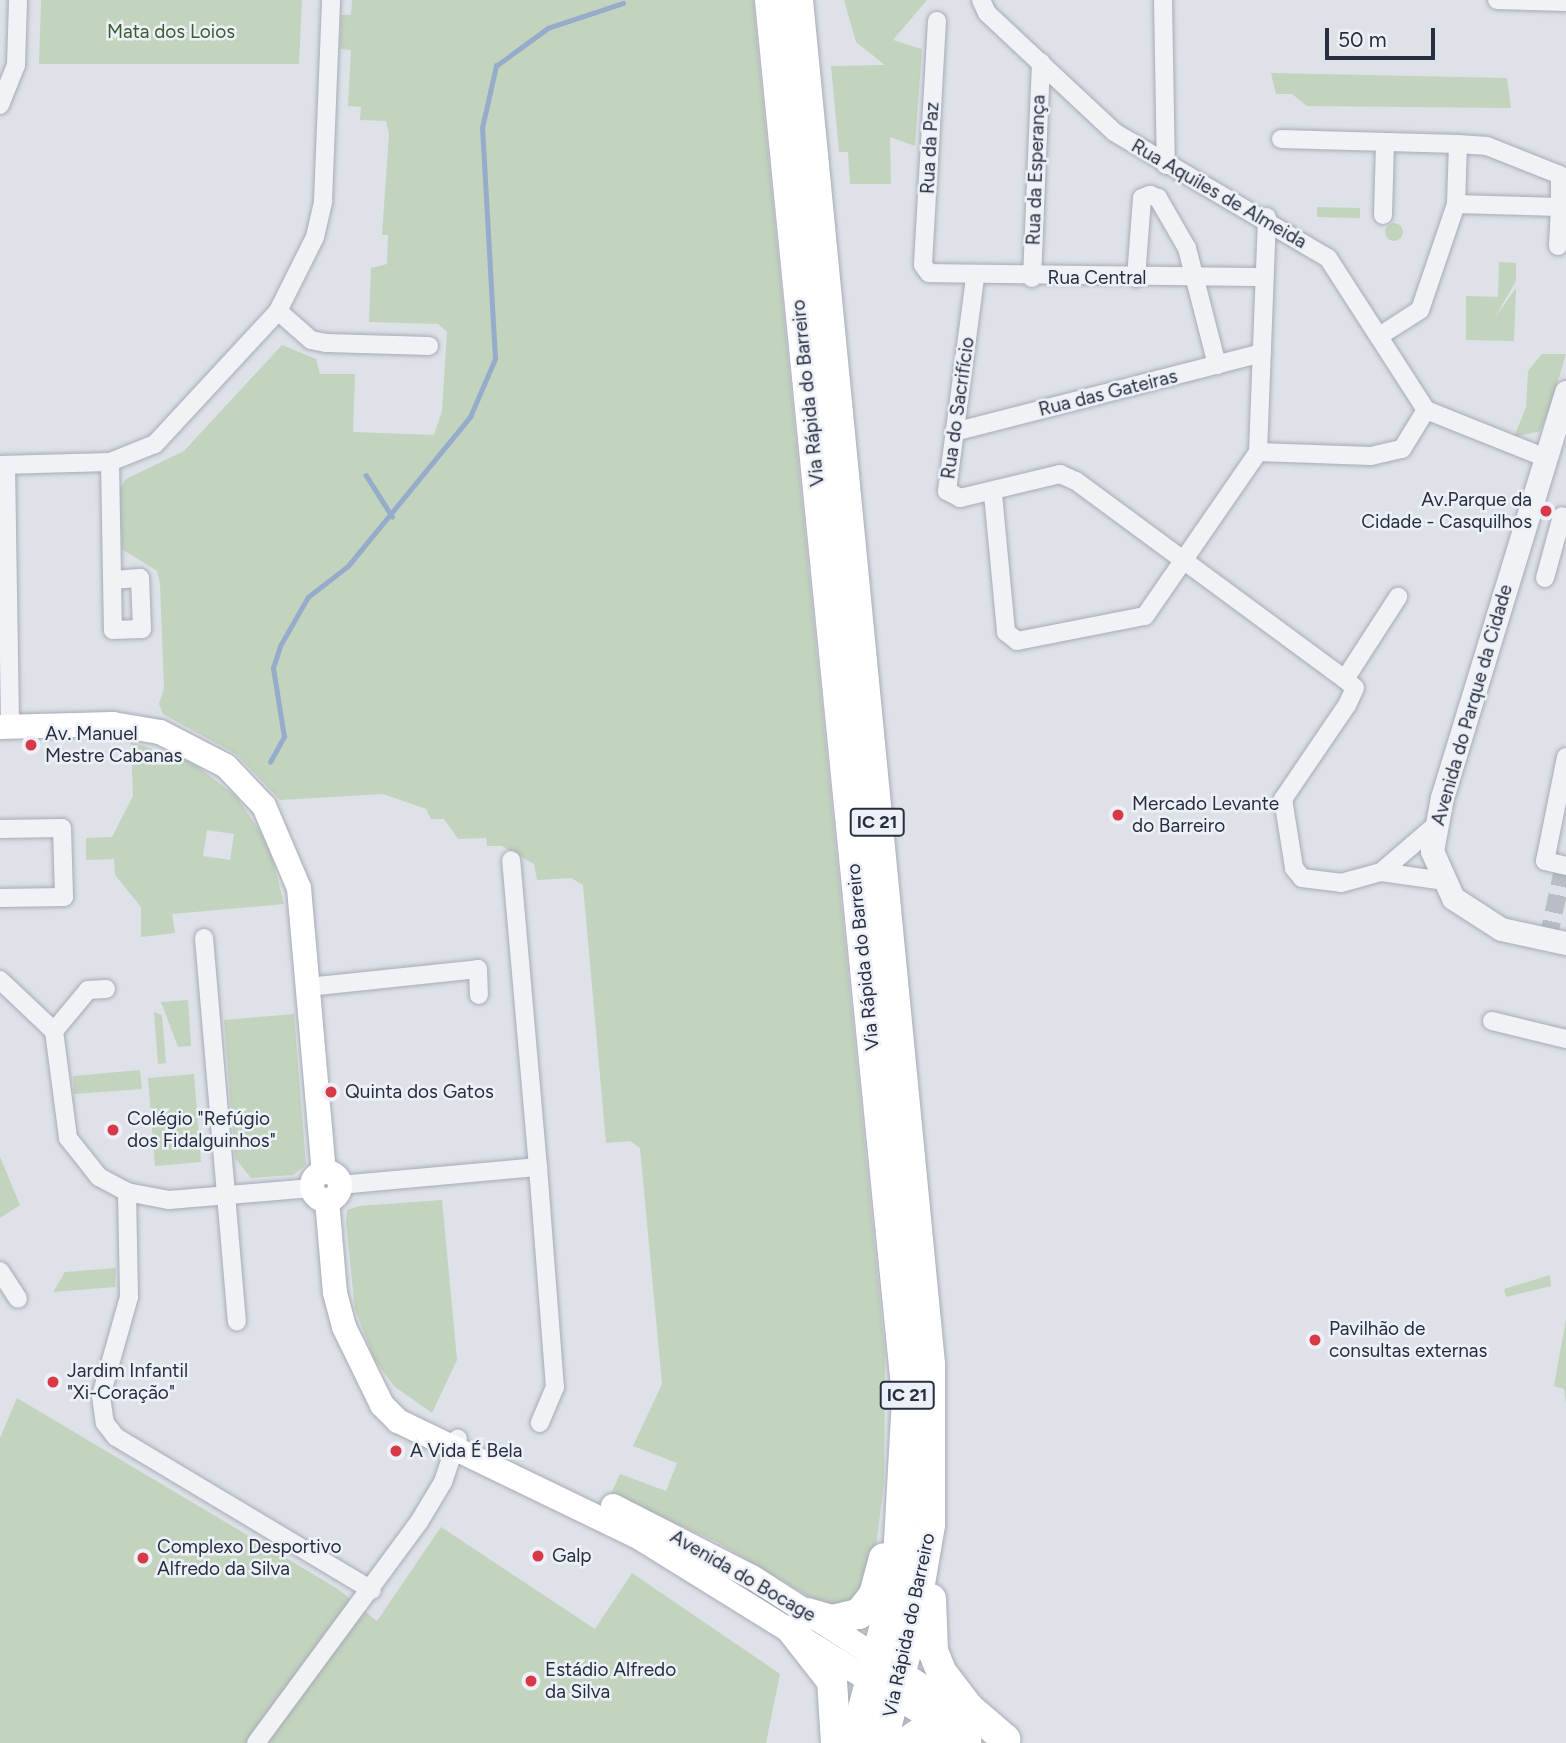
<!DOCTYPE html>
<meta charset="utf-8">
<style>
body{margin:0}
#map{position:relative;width:1566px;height:1743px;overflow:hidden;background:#dee1e8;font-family:Figtree,sans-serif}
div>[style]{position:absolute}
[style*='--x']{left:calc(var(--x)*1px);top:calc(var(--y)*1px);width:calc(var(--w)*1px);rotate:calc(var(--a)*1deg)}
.green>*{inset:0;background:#c2d3be}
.round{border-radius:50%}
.stream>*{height:4.5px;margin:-2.25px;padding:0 2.25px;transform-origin:2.25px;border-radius:2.25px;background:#96accb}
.minor-tunnel>*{height:18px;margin-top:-9px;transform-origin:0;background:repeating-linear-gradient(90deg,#b9bdc6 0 18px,transparent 0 27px)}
.roads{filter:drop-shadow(0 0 2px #a7abb6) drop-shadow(0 0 2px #a7abb6)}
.minor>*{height:18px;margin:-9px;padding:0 9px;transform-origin:9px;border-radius:9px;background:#f0f2f6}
.tertiary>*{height:23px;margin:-11.5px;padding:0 11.5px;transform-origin:11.5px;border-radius:11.5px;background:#f0f2f6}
.secondary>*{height:24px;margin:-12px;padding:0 12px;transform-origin:12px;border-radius:12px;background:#fff}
.secondary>.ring{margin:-12px;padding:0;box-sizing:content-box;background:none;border:24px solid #fff;border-radius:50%}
.trunk>*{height:30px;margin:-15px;padding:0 15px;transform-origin:15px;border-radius:15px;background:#fff}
.dots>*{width:19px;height:19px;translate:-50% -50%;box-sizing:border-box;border:4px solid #edf0f6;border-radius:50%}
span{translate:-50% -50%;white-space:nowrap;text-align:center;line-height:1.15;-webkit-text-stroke:5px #edf0f6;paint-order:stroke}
.shield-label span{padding:2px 5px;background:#edf0f6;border:2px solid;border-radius:5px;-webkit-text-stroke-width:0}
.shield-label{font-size:18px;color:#262e40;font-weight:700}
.park-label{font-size:19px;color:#385d32}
.street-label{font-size:19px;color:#262e40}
.poi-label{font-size:19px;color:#262e40}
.right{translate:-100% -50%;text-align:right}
.left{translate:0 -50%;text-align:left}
.scale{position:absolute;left:1325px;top:28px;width:110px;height:32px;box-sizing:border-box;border:4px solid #262e40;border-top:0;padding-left:9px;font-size:21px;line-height:24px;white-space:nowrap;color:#262e40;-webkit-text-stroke:5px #edf0f6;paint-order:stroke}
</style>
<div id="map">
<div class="green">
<i style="clip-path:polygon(41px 0,302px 0,299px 64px,39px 64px)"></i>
<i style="clip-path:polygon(352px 0,753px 0,885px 1353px,884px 1483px,876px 1546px,860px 1599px,826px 1607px,717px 1542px,611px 1494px,620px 1474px,666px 1491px,677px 1463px,633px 1446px,662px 1384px,640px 1148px,630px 1141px,606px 1143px,583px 885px,571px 878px,537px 880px,534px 864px,502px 846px,487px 846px,486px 838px,458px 839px,444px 819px,431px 819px,426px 809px,383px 794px,280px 800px,236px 754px,163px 714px,159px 704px,164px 688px,160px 584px,157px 571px,122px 549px,119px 490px,126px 479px,184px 451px,282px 345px,316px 359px,320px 374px,355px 374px,353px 432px,434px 435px,442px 411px,447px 332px,438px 324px,369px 322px,371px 268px,387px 264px,388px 235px,382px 235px,389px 134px,386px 121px,360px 120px,361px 107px,348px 106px,351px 50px,340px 49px,341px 15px,351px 15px)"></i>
<i style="clip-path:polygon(844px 0,927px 0,893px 40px,922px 49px,915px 146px,890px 137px,891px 184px,850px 184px,848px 152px,839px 152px,831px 66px,885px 65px,856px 42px)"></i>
<i style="clip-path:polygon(1271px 73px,1507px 78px,1511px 108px,1307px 106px,1292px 94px,1276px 94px)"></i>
<i style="clip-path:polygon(1317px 207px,1360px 208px,1360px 218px,1317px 217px)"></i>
<i class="round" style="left:1385px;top:223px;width:18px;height:18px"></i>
<i style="clip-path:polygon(1499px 262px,1516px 263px,1516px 281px,1494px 319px,1516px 288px,1514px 341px,1466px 340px,1466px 296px,1498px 297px)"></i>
<i style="clip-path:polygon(1542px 354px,1566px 354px,1549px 410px,1540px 431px,1514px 437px,1526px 407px,1528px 371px)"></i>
<i style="clip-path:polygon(evenodd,131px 742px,190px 761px,236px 796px,269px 845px,284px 904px,172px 914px,175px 933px,141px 937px,141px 907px,115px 875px,114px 859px,86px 860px,86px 838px,112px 837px,133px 796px,131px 742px,207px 830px,234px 834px,230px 860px,203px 856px,207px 830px)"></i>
<i style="clip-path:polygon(188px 1000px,191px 1046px,178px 1047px,161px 1002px)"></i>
<i style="clip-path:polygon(154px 1012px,162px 1015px,166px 1063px,158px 1064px)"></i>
<i style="clip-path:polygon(294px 1014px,306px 1165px,293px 1175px,251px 1178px,235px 1158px,224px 1020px)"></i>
<i style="clip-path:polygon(140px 1070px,142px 1089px,74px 1094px,73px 1076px)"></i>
<i style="clip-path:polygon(194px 1074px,201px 1162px,155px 1166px,148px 1078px)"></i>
<i style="clip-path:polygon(0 1157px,20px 1205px,0 1218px)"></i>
<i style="clip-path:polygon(442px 1200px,457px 1360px,432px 1413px,395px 1387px,374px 1359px,355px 1309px,346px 1223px,347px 1210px,359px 1206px)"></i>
<i style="clip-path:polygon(116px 1268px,115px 1287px,53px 1292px,65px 1272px)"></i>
<i style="clip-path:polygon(1550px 1275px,1551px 1286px,1506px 1297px,1504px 1289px)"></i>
<i style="clip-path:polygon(1566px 1319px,1566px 1403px,1564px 1389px,1554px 1386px)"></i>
<i style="clip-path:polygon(17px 1398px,338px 1589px,377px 1621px,441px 1527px,595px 1629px,632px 1573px,780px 1674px,766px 1743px,0 1743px,0 1438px)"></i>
</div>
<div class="stream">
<i style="--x:366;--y:475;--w:49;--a:57.6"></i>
<i style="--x:270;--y:762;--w:29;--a:-61"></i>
<i style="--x:284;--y:737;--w:70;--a:-99.1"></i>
<i style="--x:273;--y:668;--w:23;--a:-72"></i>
<i style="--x:280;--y:646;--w:56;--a:-60.3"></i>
<i style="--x:308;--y:597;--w:51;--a:-37.8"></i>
<i style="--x:348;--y:566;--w:193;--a:-50.7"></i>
<i style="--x:470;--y:417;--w:63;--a:-66.7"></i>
<i style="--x:495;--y:359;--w:231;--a:-93.2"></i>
<i style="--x:482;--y:128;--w:64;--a:-77.3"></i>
<i style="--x:496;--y:66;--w:64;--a:-36.2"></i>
<i style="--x:548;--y:28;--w:79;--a:-18.4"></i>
</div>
<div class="minor-tunnel">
<i style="--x:1548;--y:939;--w:76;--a:-77.8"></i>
</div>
<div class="roads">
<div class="minor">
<i style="--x:981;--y:0;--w:14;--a:65"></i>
<i style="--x:987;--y:13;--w:174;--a:43.1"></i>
<i style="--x:1114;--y:132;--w:248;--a:30.5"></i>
<i style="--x:1328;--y:258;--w:181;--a:57.2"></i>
<i style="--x:1426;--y:410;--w:129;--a:21.8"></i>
<i style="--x:1163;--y:0;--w:165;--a:89"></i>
<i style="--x:1497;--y:0;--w:69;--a:1.7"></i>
<i style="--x:937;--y:21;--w:244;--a:93.3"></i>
<i style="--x:923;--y:265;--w:10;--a:53"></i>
<i style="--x:929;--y:273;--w:335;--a:0.7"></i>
<i style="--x:0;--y:105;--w:43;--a:-68.2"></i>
<i style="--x:16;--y:65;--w:65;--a:-88.2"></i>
<i style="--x:1281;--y:139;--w:177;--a:1.6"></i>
<i style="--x:1383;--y:215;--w:73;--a:-88.4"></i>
<i style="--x:1558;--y:246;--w:39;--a:-87"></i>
<i style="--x:975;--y:278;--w:215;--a:97.5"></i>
<i style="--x:947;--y:491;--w:15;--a:28"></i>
<i style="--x:960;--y:498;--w:103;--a:-13.5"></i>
<i style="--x:1060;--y:474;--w:17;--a:24"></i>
<i style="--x:1076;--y:481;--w:334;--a:36.4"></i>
<i style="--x:1345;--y:679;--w:13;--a:42"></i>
<i style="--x:1355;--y:688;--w:19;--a:115"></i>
<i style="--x:1347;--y:705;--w:114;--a:124.2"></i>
<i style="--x:1283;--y:799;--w:70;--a:80.9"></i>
<i style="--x:1294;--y:868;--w:13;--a:51"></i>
<i style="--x:1302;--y:878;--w:39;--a:7"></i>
<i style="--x:1341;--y:883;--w:41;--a:-15.4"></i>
<i style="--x:1381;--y:872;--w:65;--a:8"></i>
<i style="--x:1032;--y:278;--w:216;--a:-87.6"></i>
<i style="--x:1136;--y:278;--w:80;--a:-85.7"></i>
<i style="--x:1142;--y:198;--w:9;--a:-21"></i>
<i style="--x:1150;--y:195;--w:9;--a:21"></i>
<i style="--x:1158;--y:198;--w:58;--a:59.9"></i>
<i style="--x:1187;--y:248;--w:121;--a:75.6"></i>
<i style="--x:278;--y:311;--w:44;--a:41.3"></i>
<i style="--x:311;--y:340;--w:16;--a:11"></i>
<i style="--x:327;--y:343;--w:102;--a:1.7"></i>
<i style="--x:1381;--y:335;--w:46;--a:-32.7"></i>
<i style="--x:1420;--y:310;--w:112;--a:-71.2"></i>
<i style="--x:1456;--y:204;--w:104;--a:1.7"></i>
<i style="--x:1560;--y:207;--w:32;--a:-90"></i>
<i style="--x:1560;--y:175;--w:79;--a:-158.3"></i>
<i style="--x:1487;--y:146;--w:29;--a:-176"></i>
<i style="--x:1458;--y:144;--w:60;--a:91.9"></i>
<i style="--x:954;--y:432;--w:318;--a:-14.4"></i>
<i style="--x:1258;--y:452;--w:113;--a:2"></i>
<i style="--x:1371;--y:456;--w:32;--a:-13"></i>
<i style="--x:1402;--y:449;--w:46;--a:-58.4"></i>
<i style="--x:110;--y:462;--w:168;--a:89"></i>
<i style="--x:113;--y:630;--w:29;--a:-2"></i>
<i style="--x:142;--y:629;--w:51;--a:-92.2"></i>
<i style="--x:140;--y:578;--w:27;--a:176"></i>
<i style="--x:0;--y:465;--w:110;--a:-1.6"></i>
<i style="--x:110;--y:462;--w:48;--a:-21.8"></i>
<i style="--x:155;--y:444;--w:181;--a:-47.2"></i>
<i style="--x:278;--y:311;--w:83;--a:-63.4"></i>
<i style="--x:315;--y:237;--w:37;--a:-77"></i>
<i style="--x:323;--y:201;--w:201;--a:-87.7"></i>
<i style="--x:6;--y:465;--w:261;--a:89.1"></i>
<i style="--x:993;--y:494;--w:139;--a:84.6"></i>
<i style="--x:1006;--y:632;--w:14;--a:39"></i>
<i style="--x:1017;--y:641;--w:130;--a:-11.1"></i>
<i style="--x:1145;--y:616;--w:199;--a:-55.4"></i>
<i style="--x:1258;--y:452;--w:235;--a:-87.8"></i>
<i style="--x:1545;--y:578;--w:64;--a:-74.7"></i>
<i style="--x:1345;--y:679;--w:98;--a:-57.1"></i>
<i style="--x:1566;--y:757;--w:106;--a:101.4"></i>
<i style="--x:1545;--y:861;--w:22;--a:13"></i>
<i style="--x:0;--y:829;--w:62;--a:-0.9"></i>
<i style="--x:62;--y:828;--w:69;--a:88.3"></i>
<i style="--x:64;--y:897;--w:64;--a:179.1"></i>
<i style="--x:1381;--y:872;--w:74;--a:-40.6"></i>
<i style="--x:204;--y:938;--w:385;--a:85.1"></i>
<i style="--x:0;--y:980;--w:74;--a:43.4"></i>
<i style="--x:54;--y:1031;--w:108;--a:82.5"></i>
<i style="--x:68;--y:1138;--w:50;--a:51.5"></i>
<i style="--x:99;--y:1177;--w:32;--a:28"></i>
<i style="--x:127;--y:1192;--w:43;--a:10.8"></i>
<i style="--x:169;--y:1200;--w:144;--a:-4.8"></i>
<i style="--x:308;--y:987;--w:171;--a:-6"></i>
<i style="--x:478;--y:969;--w:26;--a:88"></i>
<i style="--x:1492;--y:1021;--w:76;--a:13.7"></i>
<i style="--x:54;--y:1031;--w:53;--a:-50.3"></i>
<i style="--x:88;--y:990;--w:18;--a:-3"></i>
<i style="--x:538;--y:1167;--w:221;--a:85.6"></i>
<i style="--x:555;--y:1387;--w:39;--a:113"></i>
<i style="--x:340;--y:1185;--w:199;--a:-5.2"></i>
<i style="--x:538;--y:1167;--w:308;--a:-95"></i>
<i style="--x:127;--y:1192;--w:105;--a:88.9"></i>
<i style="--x:129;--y:1297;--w:103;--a:105.8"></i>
<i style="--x:101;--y:1396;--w:27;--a:82"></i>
<i style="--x:105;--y:1423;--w:18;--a:52"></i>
<i style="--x:116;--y:1437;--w:298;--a:30.9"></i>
<i style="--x:0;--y:1271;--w:33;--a:57"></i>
<i style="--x:256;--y:1743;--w:275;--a:-53.6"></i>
<i style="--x:419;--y:1522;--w:47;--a:-59"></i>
<i style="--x:443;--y:1482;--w:46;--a:-71.2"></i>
</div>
<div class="tertiary">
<i style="--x:1566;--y:392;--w:424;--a:107"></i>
<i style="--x:1442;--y:797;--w:55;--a:100.5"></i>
<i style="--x:1432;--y:851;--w:51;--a:65.9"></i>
<i style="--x:1453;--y:898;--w:57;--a:32.9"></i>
<i style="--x:1501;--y:929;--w:66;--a:12.2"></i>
</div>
<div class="secondary">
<i style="--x:0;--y:727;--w:113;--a:-1.5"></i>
<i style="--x:113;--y:724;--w:48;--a:9.7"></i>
<i style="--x:160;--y:732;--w:74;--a:27.3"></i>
<i style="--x:226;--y:766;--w:55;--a:46.5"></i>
<i style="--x:264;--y:806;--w:89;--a:66.9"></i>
<i style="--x:299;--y:888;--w:285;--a:85"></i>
<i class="ring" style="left:312px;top:1172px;width:4px;height:4px"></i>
<i style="--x:327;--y:1200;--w:93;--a:85.1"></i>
<i style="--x:335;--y:1293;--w:35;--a:75"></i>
<i style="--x:344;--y:1327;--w:87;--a:64"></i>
<i style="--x:382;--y:1405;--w:23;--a:45"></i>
<i style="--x:398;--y:1421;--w:269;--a:25.8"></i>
<i style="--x:640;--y:1538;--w:366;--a:31.8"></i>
<i style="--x:613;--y:1506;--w:156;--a:27.1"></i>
<i style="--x:752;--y:1577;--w:263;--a:32.7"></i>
</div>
<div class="trunk">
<i style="--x:770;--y:0;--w:1405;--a:84.4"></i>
<i style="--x:907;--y:1398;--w:181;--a:93.2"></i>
<i style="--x:897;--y:1579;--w:170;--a:104.7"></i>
<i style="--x:798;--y:0;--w:1370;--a:84.47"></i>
<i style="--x:930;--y:1364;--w:161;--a:90"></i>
<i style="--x:930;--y:1525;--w:107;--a:99.7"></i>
<i style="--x:912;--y:1630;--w:117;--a:104.9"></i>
<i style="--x:931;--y:1599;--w:52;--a:87.8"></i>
<i style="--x:933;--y:1651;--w:24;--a:68"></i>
<i style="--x:942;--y:1673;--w:44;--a:52.4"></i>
<i style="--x:969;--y:1708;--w:48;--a:40.7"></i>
<i style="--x:807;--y:1613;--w:26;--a:16"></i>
<i style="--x:832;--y:1620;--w:28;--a:-13"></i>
<i style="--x:859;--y:1614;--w:24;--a:-52"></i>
<i style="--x:874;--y:1595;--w:38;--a:-75"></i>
<i style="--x:792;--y:1630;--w:65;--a:51.9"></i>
<i style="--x:832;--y:1681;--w:62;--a:86.3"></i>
<i style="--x:905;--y:1743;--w:25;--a:-34"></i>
<i style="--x:926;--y:1729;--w:42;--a:16.7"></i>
</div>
</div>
<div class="dots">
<i style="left:1546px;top:511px;background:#d73947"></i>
<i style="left:31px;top:745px;background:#d73947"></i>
<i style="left:1118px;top:815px;background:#d73947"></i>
<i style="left:331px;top:1092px;background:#d73947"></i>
<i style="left:113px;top:1130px;background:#d73947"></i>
<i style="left:1315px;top:1340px;background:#d73947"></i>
<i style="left:53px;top:1382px;background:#d73947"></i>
<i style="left:396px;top:1451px;background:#d73947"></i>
<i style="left:538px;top:1556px;background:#d73947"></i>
<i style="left:143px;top:1558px;background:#d73947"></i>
<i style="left:531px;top:1681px;background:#d73947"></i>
</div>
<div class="shield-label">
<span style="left:877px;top:822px">IC 21</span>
<span style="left:907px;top:1395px">IC 21</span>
</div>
<div class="park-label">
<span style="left:171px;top:32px">Mata dos Loios</span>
</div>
<div class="street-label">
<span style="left:930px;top:148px;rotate:-87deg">Rua da Paz</span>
<span style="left:1036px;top:170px;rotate:-88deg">Rua da Esperança</span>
<span style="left:1219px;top:194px;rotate:30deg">Rua Aquiles de Almeida</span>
<span style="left:1097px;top:278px">Rua Central</span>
<span style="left:808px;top:393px;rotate:-96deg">Via Rápida do Barreiro</span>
<span style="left:1108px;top:393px;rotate:-14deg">Rua das Gateiras</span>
<span style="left:958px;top:408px;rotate:-82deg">Rua do Sacrifício</span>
<span style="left:1472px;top:705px;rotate:-74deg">Avenida do Parque da Cidade</span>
<span style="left:863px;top:957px;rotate:-96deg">Via Rápida do Barreiro</span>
<span style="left:743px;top:1576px;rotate:30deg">Avenida do Bocage</span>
<span style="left:909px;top:1625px;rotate:-78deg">Via Rápida do Barreiro</span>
</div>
<div class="poi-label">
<span class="right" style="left:1532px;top:511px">Av.Parque da<br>Cidade - Casquilhos</span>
<span class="left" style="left:45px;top:745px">Av. Manuel<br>Mestre Cabanas</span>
<span class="left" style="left:1132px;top:815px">Mercado Levante<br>do Barreiro</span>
<span class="left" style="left:345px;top:1092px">Quinta dos Gatos</span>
<span class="left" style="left:127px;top:1130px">Colégio "Refúgio<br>dos Fidalguinhos"</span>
<span class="left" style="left:1329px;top:1340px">Pavilhão de<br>consultas externas</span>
<span class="left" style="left:67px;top:1382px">Jardim Infantil<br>"Xi-Coração"</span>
<span class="left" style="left:410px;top:1451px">A Vida É Bela</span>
<span class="left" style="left:157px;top:1558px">Complexo Desportivo<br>Alfredo da Silva</span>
<span class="left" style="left:552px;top:1556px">Galp</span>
<span class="left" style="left:545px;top:1681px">Estádio Alfredo<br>da Silva</span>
</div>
<div class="scale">50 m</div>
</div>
